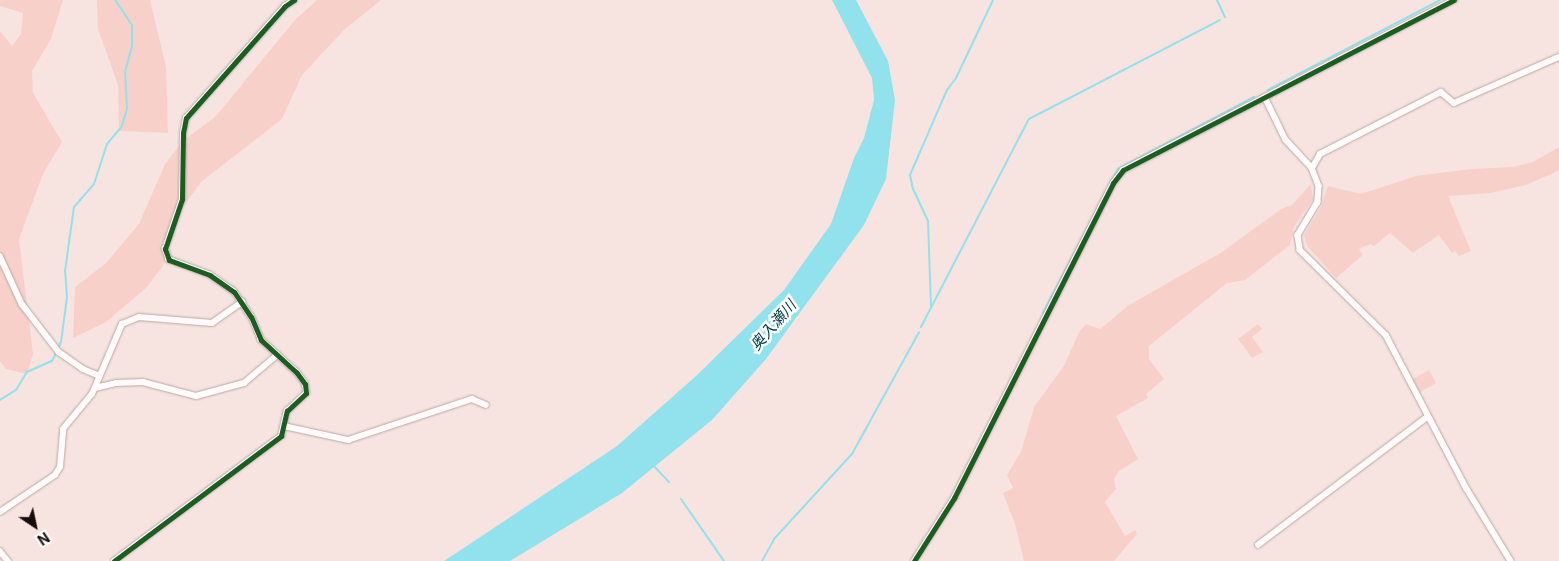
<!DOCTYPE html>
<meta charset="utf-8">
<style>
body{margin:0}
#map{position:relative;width:1559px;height:561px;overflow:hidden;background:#f7e4e1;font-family:Inter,"Noto Sans JP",sans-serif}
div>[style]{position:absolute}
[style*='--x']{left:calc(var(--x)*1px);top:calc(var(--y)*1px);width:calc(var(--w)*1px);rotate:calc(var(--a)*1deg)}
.green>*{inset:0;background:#f8d0ca}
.water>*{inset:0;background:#91e2ec}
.stream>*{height:2px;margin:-1px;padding:0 1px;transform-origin:1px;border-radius:1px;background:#91e2ec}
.roads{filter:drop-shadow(0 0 1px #b7a9a6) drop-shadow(0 0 1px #b7a9a6)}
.minor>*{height:5.5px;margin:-2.75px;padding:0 2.75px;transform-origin:2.75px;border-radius:2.75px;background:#fefbfa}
.cycleway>*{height:5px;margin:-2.5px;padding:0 2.5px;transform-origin:2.5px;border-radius:2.5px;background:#1b5e20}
span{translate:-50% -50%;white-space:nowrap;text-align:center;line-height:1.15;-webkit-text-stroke:5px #fff;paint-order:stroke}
.water-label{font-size:15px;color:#034046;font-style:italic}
.north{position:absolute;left:10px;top:501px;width:50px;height:50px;-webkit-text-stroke:4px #fff;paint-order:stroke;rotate:146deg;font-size:14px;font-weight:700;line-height:20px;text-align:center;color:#160c0a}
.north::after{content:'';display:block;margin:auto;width:18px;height:22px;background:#160c0a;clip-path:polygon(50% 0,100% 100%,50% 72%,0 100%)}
</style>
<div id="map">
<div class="green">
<i style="clip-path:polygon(0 0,63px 0,51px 39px,32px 71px,33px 93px,62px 142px,43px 174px,19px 239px,33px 354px,27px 374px,6px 369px,0 361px,0 31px,12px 46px,21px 34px,23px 13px,0 6px)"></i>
<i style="clip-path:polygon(97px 0,150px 0,166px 67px,168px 133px,119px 131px,118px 85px,98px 29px)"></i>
<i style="clip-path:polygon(317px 0,381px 0,344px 30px,302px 75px,282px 119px,201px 182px,174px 219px,163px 266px,146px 288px,106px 322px,73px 338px,75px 287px,106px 263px,139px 224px,165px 164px,183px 141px,216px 116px,295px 20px)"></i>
<i style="clip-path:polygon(1559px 147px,1559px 170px,1551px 174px,1526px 185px,1490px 193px,1448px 196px,1471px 251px,1459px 256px,1455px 251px,1452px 253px,1439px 235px,1413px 253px,1390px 233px,1374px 246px,1370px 244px,1359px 249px,1363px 255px,1336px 278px,1307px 246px,1304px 235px,1321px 207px,1328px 186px,1361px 194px,1416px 176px,1471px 169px,1512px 167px,1533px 162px)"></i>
<i style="clip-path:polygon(1311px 184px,1313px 199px,1294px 227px,1290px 245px,1245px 280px,1227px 283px,1149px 346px,1149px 359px,1164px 379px,1146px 394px,1148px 398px,1116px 416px,1138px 459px,1119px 471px,1114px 479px,1116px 489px,1105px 502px,1125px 536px,1135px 530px,1137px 534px,1114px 561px,1024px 561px,1015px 524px,1003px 493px,1013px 488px,1007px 475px,1021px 452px,1034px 407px,1064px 366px,1079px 332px,1086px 324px,1100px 329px,1129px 305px,1222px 252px,1281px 209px,1292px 205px)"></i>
<i style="clip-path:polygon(1258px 324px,1262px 329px,1252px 337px,1263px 352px,1252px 358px,1238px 339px)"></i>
<i style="clip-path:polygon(1429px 370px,1436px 383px,1420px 392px,1413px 379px)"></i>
</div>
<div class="water">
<i style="clip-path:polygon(832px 0,856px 0,888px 61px,895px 100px,886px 179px,864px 225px,766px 359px,712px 420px,622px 493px,510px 561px,444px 561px,617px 446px,696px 376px,784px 290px,831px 224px,854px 158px,864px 138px,874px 100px,872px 78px)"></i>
</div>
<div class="stream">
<i style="--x:1217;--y:0;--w:19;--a:65"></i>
<i style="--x:1268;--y:90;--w:194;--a:-27.6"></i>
<i style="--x:931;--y:307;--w:86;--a:-92"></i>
<i style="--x:928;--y:221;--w:35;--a:-115"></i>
<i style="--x:913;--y:189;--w:14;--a:-102"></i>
<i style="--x:910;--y:175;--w:93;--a:-66.5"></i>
<i style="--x:947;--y:90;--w:15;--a:-53"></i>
<i style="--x:956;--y:78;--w:86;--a:-64.6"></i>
<i style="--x:1043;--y:313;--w:162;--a:-62.5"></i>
<i style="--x:1118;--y:169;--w:154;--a:-27.9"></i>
<i style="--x:921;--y:327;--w:234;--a:-62.6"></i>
<i style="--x:1029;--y:119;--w:215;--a:-27.4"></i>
<i style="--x:0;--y:400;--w:19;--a:-32"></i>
<i style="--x:16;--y:390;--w:21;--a:-59"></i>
<i style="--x:27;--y:372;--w:27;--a:-24"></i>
<i style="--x:52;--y:361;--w:21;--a:-65"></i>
<i style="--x:61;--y:342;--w:45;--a:-82.4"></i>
<i style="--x:67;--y:297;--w:26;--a:-94"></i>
<i style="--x:65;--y:271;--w:65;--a:-82"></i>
<i style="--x:74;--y:207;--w:30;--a:-49"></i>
<i style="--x:94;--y:184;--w:42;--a:-72"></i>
<i style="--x:107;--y:144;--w:23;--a:-50"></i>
<i style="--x:122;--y:126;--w:19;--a:-74"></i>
<i style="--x:127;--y:108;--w:36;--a:-93"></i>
<i style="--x:125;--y:72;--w:27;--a:-75"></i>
<i style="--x:132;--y:46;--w:21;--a:-90"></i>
<i style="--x:132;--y:25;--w:30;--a:-124"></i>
<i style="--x:654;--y:466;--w:22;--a:47"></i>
<i style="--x:681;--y:499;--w:75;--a:55.3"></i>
<i style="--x:762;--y:561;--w:25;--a:-61"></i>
<i style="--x:774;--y:539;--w:115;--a:-47.5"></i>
<i style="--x:852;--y:454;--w:139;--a:-61.2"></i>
</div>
<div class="roads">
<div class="minor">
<i style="--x:1265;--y:97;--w:48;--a:64"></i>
<i style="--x:1286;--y:140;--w:38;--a:47"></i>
<i style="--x:1312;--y:168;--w:19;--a:69"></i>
<i style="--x:1319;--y:186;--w:16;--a:94"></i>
<i style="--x:1318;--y:202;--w:39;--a:121"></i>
<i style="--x:1298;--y:235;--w:15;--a:82"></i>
<i style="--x:1300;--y:250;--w:121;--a:44.7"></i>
<i style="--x:1386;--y:335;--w:174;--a:62.3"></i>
<i style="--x:1467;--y:489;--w:84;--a:58.6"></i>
<i style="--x:1312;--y:168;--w:16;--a:-60"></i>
<i style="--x:1320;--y:154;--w:136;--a:-27.1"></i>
<i style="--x:1441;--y:92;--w:17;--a:40"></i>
<i style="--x:1454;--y:103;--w:115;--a:-23.7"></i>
<i style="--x:0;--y:256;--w:53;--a:65.4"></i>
<i style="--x:22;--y:304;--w:61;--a:52.4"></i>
<i style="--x:59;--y:352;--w:29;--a:35"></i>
<i style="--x:83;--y:369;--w:16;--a:22"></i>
<i style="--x:95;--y:388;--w:22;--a:-13"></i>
<i style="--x:116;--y:383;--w:27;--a:-2"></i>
<i style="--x:143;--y:382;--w:55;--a:14.8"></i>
<i style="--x:196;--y:396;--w:50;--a:-15.2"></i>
<i style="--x:244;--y:383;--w:42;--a:-40.2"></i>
<i style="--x:284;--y:426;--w:66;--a:12.3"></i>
<i style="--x:348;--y:440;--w:131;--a:-18.3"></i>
<i style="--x:472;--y:399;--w:15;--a:23"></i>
<i style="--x:0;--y:512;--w:66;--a:-33.9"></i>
<i style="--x:55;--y:475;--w:9;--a:-58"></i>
<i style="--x:60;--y:467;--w:38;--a:-85"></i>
<i style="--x:63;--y:429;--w:45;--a:-50.4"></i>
<i style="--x:92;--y:394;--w:76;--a:-66.8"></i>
<i style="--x:122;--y:324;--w:18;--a:-22"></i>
<i style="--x:139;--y:317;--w:73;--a:4.7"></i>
<i style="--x:212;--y:323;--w:37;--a:-35"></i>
<i style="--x:1258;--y:545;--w:212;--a:-37.1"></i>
<i style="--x:0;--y:551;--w:13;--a:51"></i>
<i style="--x:114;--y:561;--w:209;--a:-36.8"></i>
<i style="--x:281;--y:436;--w:26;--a:-77"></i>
<i style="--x:287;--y:411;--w:26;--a:-43"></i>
<i style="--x:306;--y:393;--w:9;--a:-96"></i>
<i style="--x:305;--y:384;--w:14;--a:-126"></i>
<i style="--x:297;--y:373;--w:49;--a:-137.5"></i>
<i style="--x:261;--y:340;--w:25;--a:-113"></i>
<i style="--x:251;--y:317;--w:30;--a:-124"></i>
<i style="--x:234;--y:292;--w:29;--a:-145"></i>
<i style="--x:210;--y:275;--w:44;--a:-159.9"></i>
<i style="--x:169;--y:260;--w:12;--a:-110"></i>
<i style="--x:165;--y:249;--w:53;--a:-71.2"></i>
<i style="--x:182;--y:199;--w:66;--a:-89.1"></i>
<i style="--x:183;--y:133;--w:15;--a:-79"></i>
<i style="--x:186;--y:118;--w:149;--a:-48.5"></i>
<i style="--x:285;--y:6;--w:11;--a:-34"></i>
<i style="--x:914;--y:561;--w:75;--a:-57.6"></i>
<i style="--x:954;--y:498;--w:353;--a:-63.2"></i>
<i style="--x:1113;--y:183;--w:16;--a:-52"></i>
<i style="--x:1123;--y:170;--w:372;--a:-27.2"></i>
</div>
</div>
<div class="cycleway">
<i style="--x:114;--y:561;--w:209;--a:-36.8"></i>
<i style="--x:281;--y:436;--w:26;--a:-77"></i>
<i style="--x:287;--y:411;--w:26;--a:-43"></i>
<i style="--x:306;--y:393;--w:9;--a:-96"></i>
<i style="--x:305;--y:384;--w:14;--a:-126"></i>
<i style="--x:297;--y:373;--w:49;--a:-137.5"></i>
<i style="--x:261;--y:340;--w:25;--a:-113"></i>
<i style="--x:251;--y:317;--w:30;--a:-124"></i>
<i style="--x:234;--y:292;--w:29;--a:-145"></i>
<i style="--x:210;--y:275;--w:44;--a:-159.9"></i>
<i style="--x:169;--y:260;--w:12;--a:-110"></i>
<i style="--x:165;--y:249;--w:53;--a:-71.2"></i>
<i style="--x:182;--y:199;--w:66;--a:-89.1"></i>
<i style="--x:183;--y:133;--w:15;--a:-79"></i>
<i style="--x:186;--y:118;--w:149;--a:-48.5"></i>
<i style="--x:285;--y:6;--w:11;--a:-34"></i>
<i style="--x:914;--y:561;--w:75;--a:-57.6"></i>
<i style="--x:954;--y:498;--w:353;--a:-63.2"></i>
<i style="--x:1113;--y:183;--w:16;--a:-52"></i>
<i style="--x:1123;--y:170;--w:372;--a:-27.2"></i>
</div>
<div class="water-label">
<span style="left:773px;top:325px;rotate:-49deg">奥入瀬川</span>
</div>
<div class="north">N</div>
</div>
